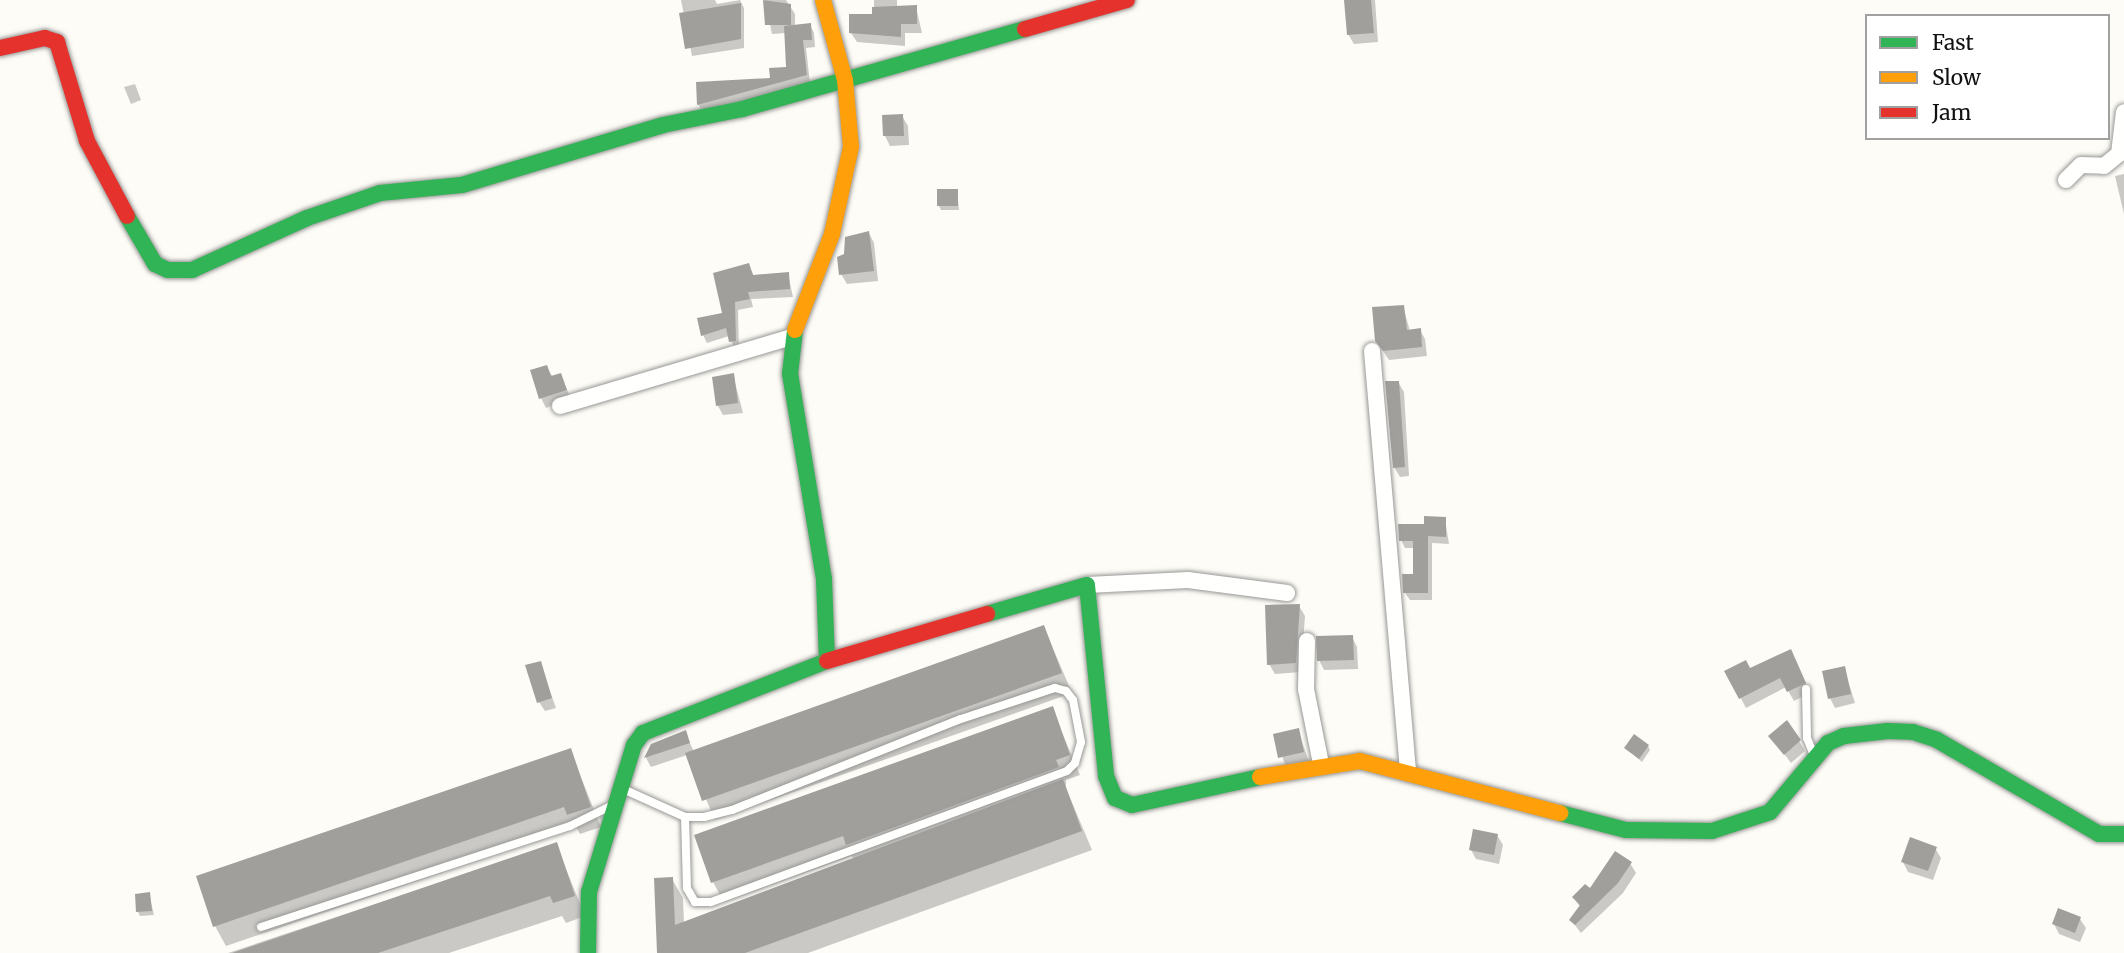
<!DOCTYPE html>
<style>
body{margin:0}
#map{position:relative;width:2124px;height:953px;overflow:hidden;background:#fdfcf7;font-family:Merriweather,serif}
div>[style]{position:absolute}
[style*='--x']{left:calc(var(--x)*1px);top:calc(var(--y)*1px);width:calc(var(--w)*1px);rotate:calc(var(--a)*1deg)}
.shadow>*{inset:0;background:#0003}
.building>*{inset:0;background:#a19f9c}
.roads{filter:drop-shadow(0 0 2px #979795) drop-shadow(0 0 2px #979795)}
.lane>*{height:8px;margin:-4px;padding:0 4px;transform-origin:4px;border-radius:4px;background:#fffffe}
.street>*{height:16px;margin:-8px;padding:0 8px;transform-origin:8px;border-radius:8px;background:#fffffe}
.fast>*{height:16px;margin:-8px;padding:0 8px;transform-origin:8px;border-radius:8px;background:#30b455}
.slow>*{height:16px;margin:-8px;padding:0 8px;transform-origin:8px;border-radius:8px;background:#ff9f0a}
.jam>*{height:16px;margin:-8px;padding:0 8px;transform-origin:8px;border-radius:8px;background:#e5322d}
span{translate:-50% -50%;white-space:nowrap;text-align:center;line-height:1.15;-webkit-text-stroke:7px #fff;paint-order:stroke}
.legend{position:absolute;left:1865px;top:14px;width:245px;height:126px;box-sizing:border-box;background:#fff;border:2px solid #a0a0a0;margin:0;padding:9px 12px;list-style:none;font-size:21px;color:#111}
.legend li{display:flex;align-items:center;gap:14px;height:35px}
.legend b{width:35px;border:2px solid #a0a0a0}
</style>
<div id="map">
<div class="shadow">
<i style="clip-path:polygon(681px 0,715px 0,717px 4px,740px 0,744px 8px,744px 48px,692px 56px)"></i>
<i style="clip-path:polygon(765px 0,786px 0,795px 14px,795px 27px,810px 25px,814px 33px,815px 47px,806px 48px,810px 83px,703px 112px,698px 104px,772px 80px,788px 69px,786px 33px,772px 34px)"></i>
<i style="clip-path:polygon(874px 0,897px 0,897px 7px,916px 7px,922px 33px,905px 33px,905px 46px,857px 42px,851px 33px,874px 15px)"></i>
<i style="clip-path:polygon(1346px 0,1375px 0,1378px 42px,1354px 44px,1348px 34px)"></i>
<i style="clip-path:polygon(135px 84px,141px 100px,131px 104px,124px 87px)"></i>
<i style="clip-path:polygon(902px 116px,908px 126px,909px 145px,890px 146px,885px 136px)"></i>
<i style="clip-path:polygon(2124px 174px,2124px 214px,2115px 176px)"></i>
<i style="clip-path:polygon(957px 191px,959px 210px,941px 210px,939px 206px)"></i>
<i style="clip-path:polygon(869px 233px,874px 243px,878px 281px,847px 284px,841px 274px)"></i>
<i style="clip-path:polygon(748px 265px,754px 276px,788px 274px,793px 297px,751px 299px,753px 307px,738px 310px,739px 349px,735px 349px,729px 336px,707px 343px,703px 335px,724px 314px)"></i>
<i style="clip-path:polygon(1403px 306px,1410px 331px,1420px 330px,1425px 339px,1427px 356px,1389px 360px,1383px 351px)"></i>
<i style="clip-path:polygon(546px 367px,553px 377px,561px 375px,571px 399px,546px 408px,541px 398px)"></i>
<i style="clip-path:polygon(733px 375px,743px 413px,723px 415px,718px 406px)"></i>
<i style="clip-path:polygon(1398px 382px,1404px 392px,1409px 476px,1400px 477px,1394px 467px)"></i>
<i style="clip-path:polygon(1445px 519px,1449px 544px,1432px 543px,1432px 600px,1410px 600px,1405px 593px,1415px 576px,1415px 548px,1405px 548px,1401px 540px)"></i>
<i style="clip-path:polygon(1299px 606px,1305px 616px,1301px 672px,1275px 674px,1269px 664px)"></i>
<i style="clip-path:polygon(1044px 627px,1072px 693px,715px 820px,687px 755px,651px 767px,646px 758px,653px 745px,685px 732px,694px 752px)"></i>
<i style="clip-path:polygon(1352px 637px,1357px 647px,1358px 669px,1324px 670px,1319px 660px)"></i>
<i style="clip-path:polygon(1796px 661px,1810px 693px,1794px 701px,1786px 687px,1746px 708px,1727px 672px)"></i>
<i style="clip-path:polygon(540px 663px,556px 708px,545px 711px,539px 702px)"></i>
<i style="clip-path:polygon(1844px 668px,1855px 703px,1835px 708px,1830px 698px)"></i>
<i style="clip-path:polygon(1052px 709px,1080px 775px,1066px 780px,1066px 788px,1092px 850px,808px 953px,659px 953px,672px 879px,683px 898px,684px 924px,854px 862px,852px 856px,724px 902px,713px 882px)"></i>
<i style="clip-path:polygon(1298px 730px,1309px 762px,1286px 767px,1275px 736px)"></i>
<i style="clip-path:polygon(1771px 736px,1799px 741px,1805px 751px,1791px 763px)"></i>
<i style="clip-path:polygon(1648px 746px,1650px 750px,1642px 762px,1626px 748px)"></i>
<i style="clip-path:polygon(570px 750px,601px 827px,580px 834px,576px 827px,226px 946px,215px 926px)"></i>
<i style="clip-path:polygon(1497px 835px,1503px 845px,1499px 864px,1476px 859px,1471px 850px)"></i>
<i style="clip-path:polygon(556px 844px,585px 916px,566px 923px,562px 916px,449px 953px,228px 953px)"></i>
<i style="clip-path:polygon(1935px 848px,1941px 858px,1933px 880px,1908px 872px,1903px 862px)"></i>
<i style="clip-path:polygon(1630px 863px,1636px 873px,1623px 893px,1581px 933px,1571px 920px,1580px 907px,1574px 898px)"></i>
<i style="clip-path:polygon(149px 894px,154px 915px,140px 916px,138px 912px)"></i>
<i style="clip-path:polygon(2080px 919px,2086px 928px,2080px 942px,2059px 934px,2054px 924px)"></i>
</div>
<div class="building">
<i style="clip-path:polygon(763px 0,791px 4px,791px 25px,765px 25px)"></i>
<i style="clip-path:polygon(1344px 0,1371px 0,1374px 33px,1347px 35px)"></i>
<i style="clip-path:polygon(741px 3px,741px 39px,685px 49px,679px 13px)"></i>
<i style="clip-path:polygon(917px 5px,917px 24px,901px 24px,901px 37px,849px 33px,849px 14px,872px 14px,872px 7px)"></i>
<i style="clip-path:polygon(811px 23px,812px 40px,803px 40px,807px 75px,697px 105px,696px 82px,770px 78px,769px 68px,786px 67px,784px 26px)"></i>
<i style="clip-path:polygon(903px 114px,904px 136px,883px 136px,882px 115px)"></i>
<i style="clip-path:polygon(937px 189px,958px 189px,958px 206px,937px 206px)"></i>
<i style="clip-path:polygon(869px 231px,874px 271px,839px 275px,837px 257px,844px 254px,845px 237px)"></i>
<i style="clip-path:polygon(749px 263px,753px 275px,789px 272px,790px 289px,748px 292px,750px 299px,735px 302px,736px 341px,729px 342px,726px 328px,701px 336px,697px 318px,722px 313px,713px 273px)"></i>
<i style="clip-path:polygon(1404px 305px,1407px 330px,1421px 328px,1422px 347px,1383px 351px,1375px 341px,1372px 307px)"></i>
<i style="clip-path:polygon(547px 365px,551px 376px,561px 373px,567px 390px,539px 399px,530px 370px)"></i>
<i style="clip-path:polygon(734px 373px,738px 403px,716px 406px,712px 377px)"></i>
<i style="clip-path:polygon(1385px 381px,1399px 381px,1405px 467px,1393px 468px)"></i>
<i style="clip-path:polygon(1424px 516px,1446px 517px,1446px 537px,1428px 536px,1428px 593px,1403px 593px,1402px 574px,1413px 574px,1413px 541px,1399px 541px,1398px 524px,1424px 524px)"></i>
<i style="clip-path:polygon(1300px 604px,1296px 663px,1267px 665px,1265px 605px)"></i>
<i style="clip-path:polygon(1044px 625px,1062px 673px,702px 801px,685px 753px)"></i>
<i style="clip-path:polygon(1353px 635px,1354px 660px,1317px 661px,1316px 636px)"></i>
<i style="clip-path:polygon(1791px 649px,1806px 683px,1787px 692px,1780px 678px,1739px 699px,1724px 671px,1746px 660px,1750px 668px)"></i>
<i style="clip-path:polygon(541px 661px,552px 698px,537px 703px,525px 665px)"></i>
<i style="clip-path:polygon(1845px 666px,1851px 694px,1828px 699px,1822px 671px)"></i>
<i style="clip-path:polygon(1053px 706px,1070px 755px,1056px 760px,1059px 767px,846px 845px,843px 836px,711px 883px,694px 835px)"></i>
<i style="clip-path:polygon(1787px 720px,1801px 740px,1784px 755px,1768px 736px)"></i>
<i style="clip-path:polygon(1299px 728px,1304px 752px,1278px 758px,1273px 734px)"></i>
<i style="clip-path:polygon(686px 730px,690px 743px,644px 758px,651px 744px)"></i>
<i style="clip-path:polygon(1634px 734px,1649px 745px,1639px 759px,1624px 748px)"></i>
<i style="clip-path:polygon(571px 748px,591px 807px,567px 815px,564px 807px,213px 927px,196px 876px)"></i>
<i style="clip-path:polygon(1063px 779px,1082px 831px,745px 953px,657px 953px,654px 878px,673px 877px,675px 925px)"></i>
<i style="clip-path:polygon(1473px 829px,1498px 834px,1494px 855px,1469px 850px)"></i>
<i style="clip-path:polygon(1910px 837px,1937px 847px,1928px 871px,1901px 862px)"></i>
<i style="clip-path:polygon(557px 842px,575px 896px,553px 903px,550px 896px,378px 953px,232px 953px)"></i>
<i style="clip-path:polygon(1615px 851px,1632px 862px,1618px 883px,1575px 925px,1569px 920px,1580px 905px,1572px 897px,1585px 884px,1590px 888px)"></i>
<i style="clip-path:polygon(150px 892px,152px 911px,136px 912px,135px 894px)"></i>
<i style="clip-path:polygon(2058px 908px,2081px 917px,2075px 933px,2052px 924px)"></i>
</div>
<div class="roads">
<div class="lane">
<i style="--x:1806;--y:689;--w:49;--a:88.8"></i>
<i style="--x:1807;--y:738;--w:18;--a:68"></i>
<i style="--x:623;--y:789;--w:68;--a:24.3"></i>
<i style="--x:685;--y:817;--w:19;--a:0"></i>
<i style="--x:704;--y:817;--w:29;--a:-14"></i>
<i style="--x:732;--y:810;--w:246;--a:-21.7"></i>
<i style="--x:961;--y:719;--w:99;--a:-18.3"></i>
<i style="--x:1055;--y:688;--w:11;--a:15"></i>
<i style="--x:1066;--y:691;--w:11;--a:52"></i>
<i style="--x:1073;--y:700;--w:43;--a:79.2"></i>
<i style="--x:1081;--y:742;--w:22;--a:106"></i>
<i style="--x:1075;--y:763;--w:11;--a:135"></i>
<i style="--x:1067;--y:771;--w:380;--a:159.8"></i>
<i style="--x:710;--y:902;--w:15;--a:180"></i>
<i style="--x:695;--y:902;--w:16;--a:-120"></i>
<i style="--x:687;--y:888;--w:71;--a:-91.6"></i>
<i style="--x:261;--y:927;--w:325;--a:-18.1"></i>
<i style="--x:570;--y:826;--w:48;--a:-26"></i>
</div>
<div class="street">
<i style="--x:2066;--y:180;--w:21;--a:-45"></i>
<i style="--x:2081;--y:165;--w:23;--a:2"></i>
<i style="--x:2104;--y:166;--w:19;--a:-39"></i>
<i style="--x:2119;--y:154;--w:42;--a:-83.2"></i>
<i style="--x:1372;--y:351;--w:421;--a:85.1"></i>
<i style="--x:560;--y:406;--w:242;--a:-16.6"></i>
<i style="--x:1087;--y:585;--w:101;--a:-2.8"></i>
<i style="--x:1188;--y:580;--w:100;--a:7.5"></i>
<i style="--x:1307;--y:641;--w:48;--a:91.2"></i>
<i style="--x:1306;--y:689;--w:76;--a:78.7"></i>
</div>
<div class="fast">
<i style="--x:127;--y:216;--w:56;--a:59.7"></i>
<i style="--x:155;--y:264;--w:14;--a:25"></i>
<i style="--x:168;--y:270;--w:24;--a:0"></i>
<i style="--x:192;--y:270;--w:126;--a:-24.3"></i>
<i style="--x:307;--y:218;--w:77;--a:-18.9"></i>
<i style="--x:380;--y:193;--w:82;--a:-5.6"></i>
<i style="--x:462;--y:185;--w:210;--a:-16.6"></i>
<i style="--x:663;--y:125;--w:81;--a:-11.4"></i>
<i style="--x:742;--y:109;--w:294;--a:-15.8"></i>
<i style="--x:987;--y:614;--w:104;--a:-16.2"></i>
<i style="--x:1087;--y:585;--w:192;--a:84.3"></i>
<i style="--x:1106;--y:776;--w:24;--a:68"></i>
<i style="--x:1115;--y:798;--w:18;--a:22"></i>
<i style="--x:1132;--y:805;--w:131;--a:-12.3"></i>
<i style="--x:1560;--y:813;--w:68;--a:14.4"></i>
<i style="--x:1626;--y:830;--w:86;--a:0.7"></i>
<i style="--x:1712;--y:831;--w:61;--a:-18.1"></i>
<i style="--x:1770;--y:812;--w:90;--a:-50"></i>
<i style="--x:1828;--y:743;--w:17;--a:-24"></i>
<i style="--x:1844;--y:736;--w:44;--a:-6.5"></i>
<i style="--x:1888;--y:731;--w:25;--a:2"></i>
<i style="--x:1913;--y:732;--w:25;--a:18"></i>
<i style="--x:1937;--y:740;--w:187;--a:30.1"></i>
<i style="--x:2099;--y:834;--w:25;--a:0"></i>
<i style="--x:588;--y:953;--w:61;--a:-89.1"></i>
<i style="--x:589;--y:892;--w:154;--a:-73"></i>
<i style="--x:634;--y:745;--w:15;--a:-53"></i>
<i style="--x:643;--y:733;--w:198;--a:-21.4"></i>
<i style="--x:827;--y:661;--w:82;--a:-92.1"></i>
<i style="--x:824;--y:579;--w:208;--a:-99.4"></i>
<i style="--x:790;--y:374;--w:44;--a:-83.5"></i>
</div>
<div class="slow">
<i style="--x:795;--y:330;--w:103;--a:-68.9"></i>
<i style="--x:832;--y:234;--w:89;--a:-77.7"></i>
<i style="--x:851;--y:147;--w:67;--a:-95.1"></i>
<i style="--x:845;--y:80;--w:83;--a:-105.4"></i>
<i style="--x:1260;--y:777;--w:101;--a:-9.1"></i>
<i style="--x:1360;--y:761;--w:207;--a:14.6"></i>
</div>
<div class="jam">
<i style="--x:1025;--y:29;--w:106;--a:-15.9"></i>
<i style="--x:0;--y:48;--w:46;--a:-12.5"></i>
<i style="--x:45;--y:38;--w:13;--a:18"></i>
<i style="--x:57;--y:42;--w:103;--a:73.1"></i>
<i style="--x:87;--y:141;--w:85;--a:61.9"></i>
<i style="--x:827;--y:661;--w:167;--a:-16.4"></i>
</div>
</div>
<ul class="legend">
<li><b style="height:9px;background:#30b455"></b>Fast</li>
<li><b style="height:9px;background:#ff9f0a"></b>Slow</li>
<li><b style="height:9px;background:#e5322d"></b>Jam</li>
</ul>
</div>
